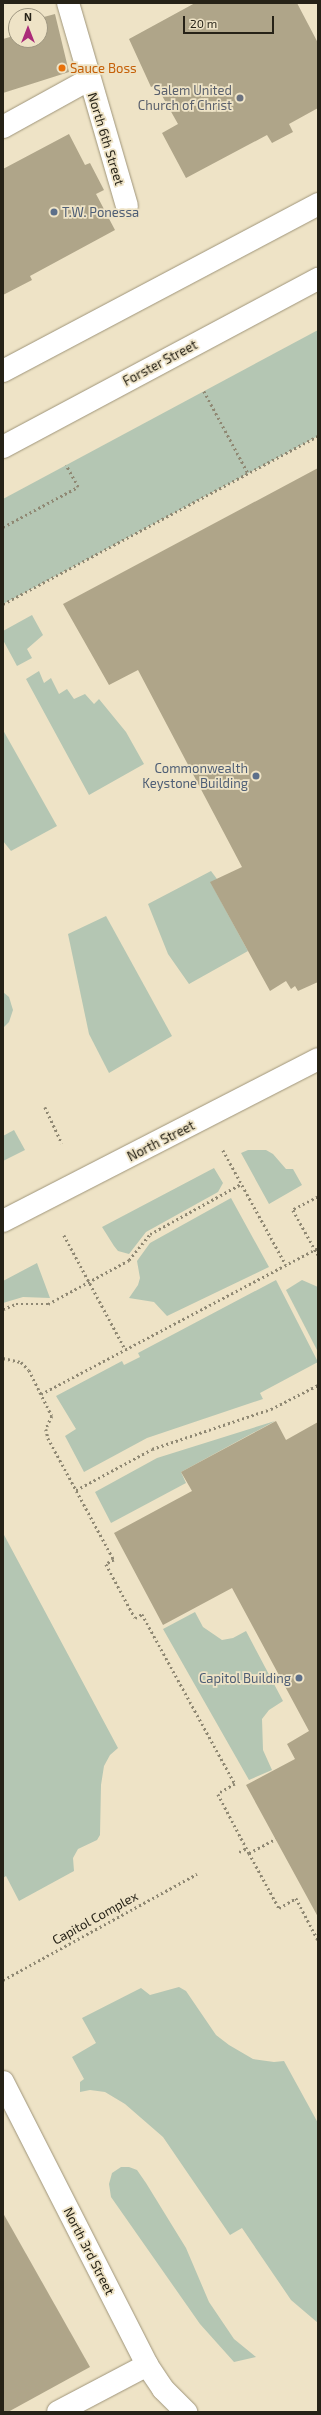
<!DOCTYPE html>
<style>
body{margin:0}
#map{position:relative;width:321px;height:2415px;overflow:hidden;background:#eee3c6;font-family:"Exo 2",sans-serif}
div>[style]{position:absolute}
[style*='--x']{left:calc(var(--x)*1px);top:calc(var(--y)*1px);width:calc(var(--w)*1px);rotate:calc(var(--a)*1deg)}
.green>*{inset:0;background:#b4c6b3}
.building>*{inset:0;background:#afa589}
.path>*{height:2.5px;margin-top:-1.25px;transform-origin:0;background:repeating-linear-gradient(90deg,#8f8873 0 2px,transparent 0 5px)}
.roads{filter:drop-shadow(0 0 1px #9f957a) drop-shadow(0 0 1px #9f957a)}
.minor>*{height:22px;margin:-11px;padding:0 11px;transform-origin:11px;border-radius:11px;background:#fff}
.secondary>*{height:22px;margin:-11px;padding:0 11px;transform-origin:11px;border-radius:11px;background:#fff}
.primary>*{height:22px;margin:-11px;padding:0 11px;transform-origin:11px;border-radius:11px;background:#fff}
.dots>*{width:11px;height:11px;translate:-50% -50%;box-sizing:border-box;border:2px solid #eee3c6;border-radius:50%}
span{translate:-50% -50%;white-space:nowrap;text-align:center;line-height:1.15;-webkit-text-stroke:3.5px #eee3c6;paint-order:stroke}
.food-label{font-size:13px;color:#c56008}
.left{translate:0 -50%;text-align:left}
.worship-label{font-size:13px;color:#5b616d}
.right{translate:-100% -50%;text-align:right}
.street-label{font-size:13px;color:#262217}
.service-label{font-size:13px;color:#4e5e75}
.frame{position:absolute;inset:0;border:4px solid #262217;pointer-events:none}
.north{position:absolute;left:8px;top:8px;width:40px;height:40px;box-sizing:border-box;background:#eee3c6;border:1px solid #9e9680;border-radius:50%;rotate:0deg;font-size:11px;font-weight:700;line-height:16px;text-align:center;color:#262217}
.north::after{content:'';display:block;margin:auto;width:14px;height:18px;background:#ab2b79;clip-path:polygon(50% 0,100% 100%,50% 72%,0 100%)}
.scale{position:absolute;left:183px;top:16px;width:91px;height:18px;box-sizing:border-box;border:2px solid #262217;border-top:0;padding-left:5px;font-size:12px;line-height:14px;white-space:nowrap;color:#262217;-webkit-text-stroke:3px #eee3c6;paint-order:stroke}
</style>
<div id="map">
<div class="green">
<i style="clip-path:polygon(318px 330px,318px 436px,3px 604px,3px 499px)"></i>
<i style="clip-path:polygon(32px 615px,43px 635px,27px 649px,32px 658px,17px 666px,3px 640px,3px 631px)"></i>
<i style="clip-path:polygon(39px 671px,44px 683px,51px 678px,59px 694px,67px 689px,74px 699px,85px 694px,94px 704px,99px 699px,126px 732px,144px 764px,89px 795px,26px 679px)"></i>
<i style="clip-path:polygon(3px 730px,57px 826px,11px 851px,3px 841px)"></i>
<i style="clip-path:polygon(211px 871px,217px 879px,211px 883px,248px 951px,189px 984px,168px 954px,148px 904px)"></i>
<i style="clip-path:polygon(106px 916px,172px 1036px,109px 1073px,89px 1034px,68px 934px)"></i>
<i style="clip-path:polygon(3px 992px,9px 997px,13px 1010px,9px 1022px,3px 1028px)"></i>
<i style="clip-path:polygon(14px 1130px,25px 1150px,3px 1161px,3px 1136px)"></i>
<i style="clip-path:polygon(248px 1150px,266px 1150px,273px 1154px,286px 1169px,293px 1169px,302px 1185px,269px 1204px,241px 1153px)"></i>
<i style="clip-path:polygon(214px 1168px,223px 1183px,218px 1192px,146px 1232px,129px 1254px,118px 1251px,114px 1246px,102px 1227px)"></i>
<i style="clip-path:polygon(231px 1198px,269px 1267px,167px 1316px,154px 1302px,129px 1298px,138px 1285px,140px 1278px,137px 1261px,150px 1243px)"></i>
<i style="clip-path:polygon(37px 1263px,50px 1298px,23px 1297px,3px 1303px,3px 1281px)"></i>
<i style="clip-path:polygon(276px 1280px,318px 1362px,260px 1393px,263px 1399px,147px 1438px,84px 1472px,65px 1436px,76px 1429px,56px 1396px,122px 1361px,124px 1365px,140px 1357px,138px 1353px)"></i>
<i style="clip-path:polygon(302px 1280px,318px 1287px,318px 1352px,286px 1290px)"></i>
<i style="clip-path:polygon(275px 1421px,181px 1472px,186px 1483px,111px 1523px,95px 1492px,157px 1458px)"></i>
<i style="clip-path:polygon(3px 1533px,118px 1748px,110px 1755px,104px 1766px,101px 1785px,100px 1835px,97px 1840px,78px 1849px,73px 1858px,74px 1871px,19px 1901px,6px 1876px,3px 1878px)"></i>
<i style="clip-path:polygon(195px 1612px,203px 1627px,222px 1640px,233px 1638px,246px 1631px,283px 1701px,269px 1710px,262px 1719px,263px 1750px,272px 1770px,249px 1780px,163px 1629px)"></i>
<i style="clip-path:polygon(179px 1987px,186px 1991px,216px 2035px,229px 2045px,253px 2059px,274px 2062px,284px 2061px,318px 2123px,318px 2323px,291px 2300px,242px 2228px,230px 2235px,163px 2137px,125px 2104px,105px 2092px,90px 2090px,80px 2092px,80px 2082px,84px 2079px,72px 2057px,96px 2043px,82px 2018px,141px 1988px,150px 1995px)"></i>
<i style="clip-path:polygon(121px 2167px,129px 2167px,137px 2170px,146px 2183px,186px 2248px,209px 2302px,234px 2339px,256px 2357px,234px 2362px,200px 2324px,111px 2197px,109px 2184px,112px 2173px)"></i>
</div>
<div class="building">
<i style="clip-path:polygon(195px 3px,297px 3px,318px 43px,318px 108px,289px 124px,293px 132px,272px 143px,267px 135px,186px 178px,162px 133px,178px 124px,156px 85px,151px 87px,129px 39px)"></i>
<i style="clip-path:polygon(55px 14px,69px 72px,3px 93px,3px 39px,10px 37px,8px 27px,16px 25px,16px 40px,40px 40px,40px 18px)"></i>
<i style="clip-path:polygon(69px 134px,85px 165px,90px 163px,104px 190px,96px 194px,115px 230px,30px 276px,32px 280px,3px 295px,3px 169px)"></i>
<i style="clip-path:polygon(318px 468px,318px 982px,298px 991px,295px 986px,291px 989px,286px 981px,270px 991px,210px 882px,242px 867px,138px 670px,109px 685px,63px 604px)"></i>
<i style="clip-path:polygon(276px 1421px,286px 1440px,318px 1422px,318px 1917px,246px 1785px,295px 1759px,287px 1744px,309px 1731px,232px 1588px,163px 1625px,114px 1533px,192px 1491px,181px 1472px)"></i>
<i style="clip-path:polygon(3px 2213px,90px 2367px,8px 2412px,3px 2412px)"></i>
</div>
<div class="path">
<i style="--x:204;--y:391;--w:93;--a:61.8"></i>
<i style="--x:3;--y:527;--w:85;--a:-28.1"></i>
<i style="--x:78;--y:487;--w:25;--a:-119"></i>
<i style="--x:3;--y:604;--w:357;--a:-28.1"></i>
<i style="--x:45;--y:1107;--w:40;--a:65"></i>
<i style="--x:223;--y:1150;--w:131;--a:61.3"></i>
<i style="--x:318;--y:1197;--w:28;--a:153"></i>
<i style="--x:293;--y:1210;--w:51;--a:60.9"></i>
<i style="--x:64;--y:1235;--w:129;--a:61.8"></i>
<i style="--x:3;--y:1309;--w:14;--a:-21"></i>
<i style="--x:16;--y:1304;--w:32;--a:0"></i>
<i style="--x:48;--y:1304;--w:10;--a:-29"></i>
<i style="--x:57;--y:1299;--w:82;--a:-28.4"></i>
<i style="--x:129;--y:1260;--w:33;--a:-51"></i>
<i style="--x:150;--y:1234;--w:104;--a:-28.8"></i>
<i style="--x:3;--y:1358;--w:18;--a:13"></i>
<i style="--x:21;--y:1362;--w:11;--a:45"></i>
<i style="--x:29;--y:1370;--w:51;--a:63.4"></i>
<i style="--x:52;--y:1416;--w:14;--a:115"></i>
<i style="--x:46;--y:1429;--w:9;--a:77"></i>
<i style="--x:48;--y:1438;--w:139;--a:61.6"></i>
<i style="--x:114;--y:1560;--w:9;--a:153"></i>
<i style="--x:106;--y:1564;--w:61;--a:61.8"></i>
<i style="--x:135;--y:1618;--w:8;--a:-30"></i>
<i style="--x:142;--y:1614;--w:194;--a:61.3"></i>
<i style="--x:235;--y:1784;--w:20;--a:150"></i>
<i style="--x:218;--y:1794;--w:67;--a:62.3"></i>
<i style="--x:249;--y:1853;--w:63;--a:61.4"></i>
<i style="--x:279;--y:1908;--w:20;--a:-30"></i>
<i style="--x:296;--y:1898;--w:47;--a:62.4"></i>
<i style="--x:41;--y:1394;--w:313;--a:-27.8"></i>
<i style="--x:76;--y:1490;--w:86;--a:-28.3"></i>
<i style="--x:152;--y:1449;--w:126;--a:-18.6"></i>
<i style="--x:271;--y:1409;--w:53;--a:-27.1"></i>
<i style="--x:239;--y:1852;--w:9;--a:-27"></i>
<i style="--x:249;--y:1853;--w:30;--a:-28"></i>
<i style="--x:3;--y:1980;--w:221;--a:-28.7"></i>
</div>
<div class="roads">
<div class="minor">
<i style="--x:68;--y:3;--w:211;--a:73.8"></i>
<i style="--x:3;--y:127;--w:97;--a:-28.9"></i>
<i style="--x:3;--y:1221;--w:354;--a:-27.2"></i>
<i style="--x:58;--y:2412;--w:101;--a:-27.8"></i>
</div>
<div class="secondary">
<i style="--x:3;--y:2082;--w:318;--a:63"></i>
<i style="--x:147;--y:2365;--w:29;--a:56"></i>
<i style="--x:163;--y:2389;--w:33;--a:45"></i>
</div>
<div class="primary">
<i style="--x:3;--y:371;--w:357;--a:-27.9"></i>
<i style="--x:3;--y:447;--w:357;--a:-28.1"></i>
</div>
</div>
<div class="dots">
<i style="left:62px;top:68px;background:#e8710a"></i>
<i style="left:240px;top:98px;background:#6b7280"></i>
<i style="left:54px;top:212px;background:#5c6f8a"></i>
<i style="left:256px;top:776px;background:#5c6f8a"></i>
<i style="left:299px;top:1678px;background:#5c6f8a"></i>
</div>
<div class="food-label">
<span class="left" style="left:70px;top:68px">Sauce Boss</span>
</div>
<div class="worship-label">
<span class="right" style="left:232px;top:98px">Salem United<br>Church of Christ</span>
</div>
<div class="street-label">
<span style="left:106px;top:139px;rotate:73deg">North 6th Street</span>
<span style="left:160px;top:363px;rotate:-28deg">Forster Street</span>
<span style="left:161px;top:1141px;rotate:-27deg">North Street</span>
<span style="left:95px;top:1918px;rotate:-29deg">Capitol Complex</span>
<span style="left:89px;top:2251px;rotate:63deg">North 3rd Street</span>
</div>
<div class="service-label">
<span class="left" style="left:62px;top:212px">T.W. Ponessa</span>
<span class="right" style="left:248px;top:776px">Commonwealth<br>Keystone Building</span>
<span class="right" style="left:291px;top:1678px">Capitol Building</span>
</div>
<div class="frame"></div>
<div class="north">N</div>
<div class="scale">20 m</div>
</div>
